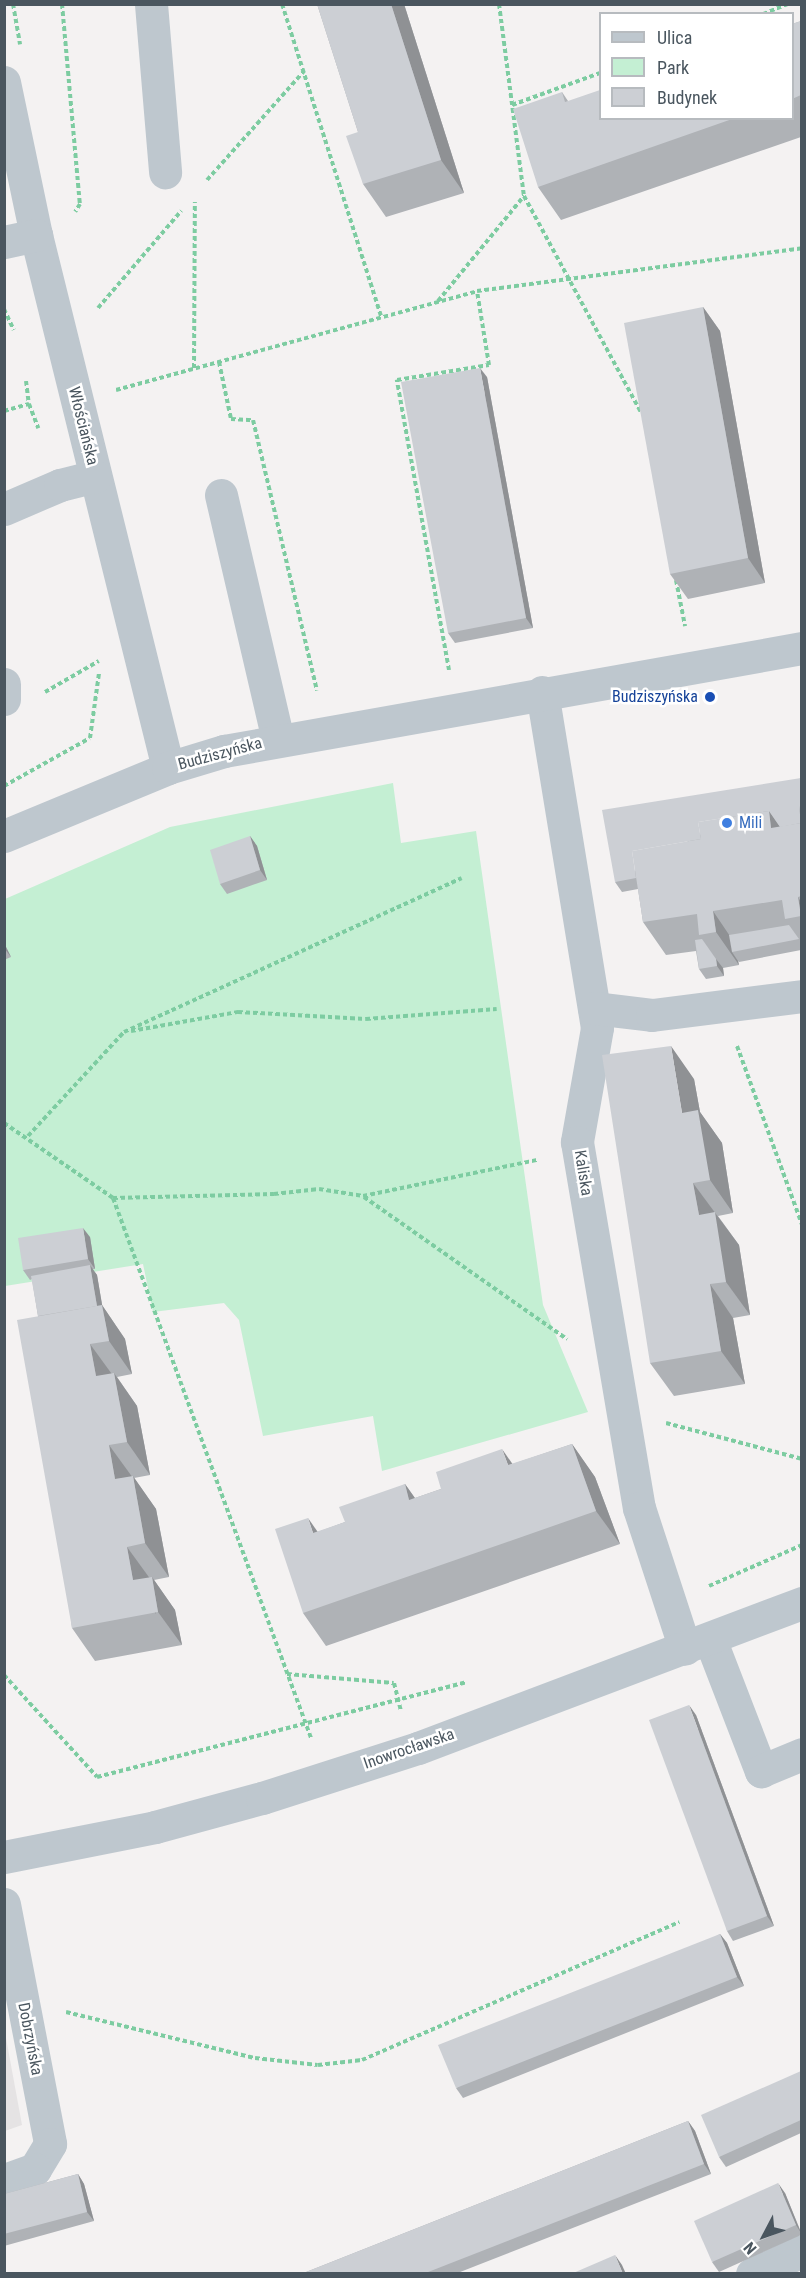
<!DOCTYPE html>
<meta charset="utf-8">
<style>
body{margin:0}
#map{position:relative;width:806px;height:2278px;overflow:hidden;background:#f4f2f2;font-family:"Roboto Condensed",sans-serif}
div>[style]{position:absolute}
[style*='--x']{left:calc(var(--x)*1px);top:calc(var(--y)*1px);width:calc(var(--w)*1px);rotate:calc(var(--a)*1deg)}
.education>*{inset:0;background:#e5e3e4}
.green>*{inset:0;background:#c4efd3}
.path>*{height:4px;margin-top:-2px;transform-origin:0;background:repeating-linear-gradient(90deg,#7dcca1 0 4.5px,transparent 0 7.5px)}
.minor>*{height:33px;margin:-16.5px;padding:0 16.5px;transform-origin:16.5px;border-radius:16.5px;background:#bec7ce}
.wall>*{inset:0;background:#afb2b6}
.shaded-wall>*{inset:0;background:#8f9194}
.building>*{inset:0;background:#cccfd4}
.dots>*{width:16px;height:16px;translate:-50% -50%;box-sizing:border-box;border:3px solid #fff;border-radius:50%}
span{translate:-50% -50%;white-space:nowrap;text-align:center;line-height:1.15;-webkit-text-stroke:5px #fff;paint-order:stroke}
.street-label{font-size:16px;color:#4a565f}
.transit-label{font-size:16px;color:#164399}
.right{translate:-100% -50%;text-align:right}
.shop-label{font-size:16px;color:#366cbe}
.left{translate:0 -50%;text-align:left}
.frame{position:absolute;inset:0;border:6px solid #4a565f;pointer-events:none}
.legend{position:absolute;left:599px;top:12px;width:195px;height:108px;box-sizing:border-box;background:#fff;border:2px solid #b7bbbf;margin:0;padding:8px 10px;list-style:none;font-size:18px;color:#4a565f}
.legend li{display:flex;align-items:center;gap:12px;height:30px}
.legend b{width:30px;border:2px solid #b7bbbf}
.north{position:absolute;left:734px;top:2206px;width:60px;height:60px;-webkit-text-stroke:4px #fff;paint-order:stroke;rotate:229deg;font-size:16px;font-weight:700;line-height:24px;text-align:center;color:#4a565f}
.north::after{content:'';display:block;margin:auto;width:21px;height:27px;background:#4a565f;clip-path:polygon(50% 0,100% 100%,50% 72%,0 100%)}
</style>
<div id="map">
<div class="education">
<i style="clip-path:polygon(4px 2027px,22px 2125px,5px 2131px,4px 2131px)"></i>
</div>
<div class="green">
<i style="clip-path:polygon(393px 783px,401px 843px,476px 831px,543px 1305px,588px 1412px,382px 1471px,373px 1416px,263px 1436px,239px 1320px,224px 1303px,153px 1312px,143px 1264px,5px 1286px,5px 899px,170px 827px)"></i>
</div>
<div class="path">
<i style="--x:13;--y:4;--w:41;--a:80.1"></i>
<i style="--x:62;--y:4;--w:201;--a:84.9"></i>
<i style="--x:80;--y:204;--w:9;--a:122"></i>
<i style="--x:282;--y:4;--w:328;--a:72.4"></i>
<i style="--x:499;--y:4;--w:194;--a:82.6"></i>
<i style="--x:524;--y:196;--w:246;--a:61.6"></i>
<i style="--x:763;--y:14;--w:27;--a:-22"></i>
<i style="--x:512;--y:105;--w:94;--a:-20"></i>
<i style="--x:207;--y:180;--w:146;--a:-48.3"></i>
<i style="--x:438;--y:301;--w:136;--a:-50.7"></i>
<i style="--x:98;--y:308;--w:128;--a:-49.4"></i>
<i style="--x:4;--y:309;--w:23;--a:65"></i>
<i style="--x:219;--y:362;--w:58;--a:78.1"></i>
<i style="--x:231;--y:419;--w:22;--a:3"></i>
<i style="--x:253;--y:420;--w:278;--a:76.7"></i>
<i style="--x:194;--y:368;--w:166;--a:-89.7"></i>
<i style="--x:26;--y:381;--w:23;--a:83"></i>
<i style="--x:29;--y:404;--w:26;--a:69"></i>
<i style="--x:116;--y:390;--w:374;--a:-15.3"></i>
<i style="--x:477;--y:291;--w:328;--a:-7.5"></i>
<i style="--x:4;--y:411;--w:26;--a:-16"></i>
<i style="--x:676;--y:580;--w:47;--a:78.9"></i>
<i style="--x:449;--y:670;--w:295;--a:-100.2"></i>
<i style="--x:397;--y:380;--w:93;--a:-9.3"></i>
<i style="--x:489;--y:365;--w:75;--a:-99.2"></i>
<i style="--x:45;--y:692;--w:62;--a:-29.9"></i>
<i style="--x:4;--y:786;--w:98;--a:-29.2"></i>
<i style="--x:90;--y:738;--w:66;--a:-82.1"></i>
<i style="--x:131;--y:1031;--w:109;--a:-10.1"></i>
<i style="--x:238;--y:1012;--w:128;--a:3.1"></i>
<i style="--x:366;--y:1019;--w:131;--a:-4.4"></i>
<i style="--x:737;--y:1046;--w:190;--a:70"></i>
<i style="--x:4;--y:1123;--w:132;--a:34.5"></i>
<i style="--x:113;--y:1198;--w:161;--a:-1.4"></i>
<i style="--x:274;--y:1194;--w:45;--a:-6.3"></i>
<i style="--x:319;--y:1189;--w:45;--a:9"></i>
<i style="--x:363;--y:1196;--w:178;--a:-11.7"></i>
<i style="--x:28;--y:1136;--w:142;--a:-47.3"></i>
<i style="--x:124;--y:1032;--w:371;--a:-24.5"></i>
<i style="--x:364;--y:1197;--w:248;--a:35"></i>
<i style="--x:113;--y:1198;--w:575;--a:69.86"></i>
<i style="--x:666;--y:1423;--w:141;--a:14.8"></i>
<i style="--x:709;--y:1586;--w:102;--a:-23.8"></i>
<i style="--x:287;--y:1674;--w:107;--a:4.8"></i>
<i style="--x:394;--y:1683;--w:29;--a:76"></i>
<i style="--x:4;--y:1675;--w:138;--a:47.6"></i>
<i style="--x:97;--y:1777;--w:381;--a:-14.4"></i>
<i style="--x:66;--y:2012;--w:195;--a:13.7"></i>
<i style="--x:255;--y:2058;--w:63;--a:6.3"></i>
<i style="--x:318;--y:2065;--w:44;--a:-6.5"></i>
<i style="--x:362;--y:2060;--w:346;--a:-23.5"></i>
</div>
<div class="minor">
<i style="--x:151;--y:4;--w:169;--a:85.2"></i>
<i style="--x:4;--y:82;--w:156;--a:78.2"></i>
<i style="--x:36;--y:235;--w:549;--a:76.09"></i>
<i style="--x:4;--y:242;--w:33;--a:-12"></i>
<i style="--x:221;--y:495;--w:251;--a:76.9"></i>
<i style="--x:4;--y:509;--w:61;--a:-23.2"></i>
<i style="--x:60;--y:485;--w:36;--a:-14"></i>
<i style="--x:4;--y:684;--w:15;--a:90"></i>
<i style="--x:542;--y:692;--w:340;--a:80.7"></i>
<i style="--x:597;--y:1028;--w:116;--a:100"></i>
<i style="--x:577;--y:1142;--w:371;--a:80.4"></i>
<i style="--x:639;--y:1508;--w:148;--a:71.9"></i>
<i style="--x:4;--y:836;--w:178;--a:-22.5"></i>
<i style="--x:168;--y:768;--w:59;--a:-16.9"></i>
<i style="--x:224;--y:751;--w:587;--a:-10.1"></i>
<i style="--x:594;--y:1008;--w:58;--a:6.9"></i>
<i style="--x:652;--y:1015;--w:151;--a:-7.2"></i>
<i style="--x:710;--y:1639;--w:142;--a:68.9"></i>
<i style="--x:761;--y:1771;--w:44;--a:-22.5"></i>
<i style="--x:4;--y:1857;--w:154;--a:-11.2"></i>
<i style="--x:155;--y:1827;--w:111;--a:-15.2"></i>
<i style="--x:262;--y:1798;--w:164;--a:-17.8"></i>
<i style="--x:418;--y:1748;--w:410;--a:-20.7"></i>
<i style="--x:4;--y:1904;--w:244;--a:79.1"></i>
<i style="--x:50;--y:2144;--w:29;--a:121"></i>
<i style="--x:35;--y:2169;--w:33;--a:160"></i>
<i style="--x:752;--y:2274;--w:55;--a:-24.7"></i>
</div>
<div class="wall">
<i style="clip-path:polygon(317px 4px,404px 4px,464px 193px,386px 217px,363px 184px,358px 132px)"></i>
<i style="clip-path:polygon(801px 21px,801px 137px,561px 220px,538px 187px,562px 92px,568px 101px,600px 118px,792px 118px,792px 24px)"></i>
<i style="clip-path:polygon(703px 307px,720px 331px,765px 583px,688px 599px,670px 574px)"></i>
<i style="clip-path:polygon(487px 377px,533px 628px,455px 643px,448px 633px)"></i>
<i style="clip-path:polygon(801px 778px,801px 950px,739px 962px,738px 961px,739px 965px,723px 968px,724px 976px,706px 979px,699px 969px,696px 951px,666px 955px,643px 922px,638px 889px,622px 892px,615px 882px)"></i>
<i style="clip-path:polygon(250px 836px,257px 846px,267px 880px,227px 894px,220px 884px)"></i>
<i style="clip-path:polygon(4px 943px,11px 957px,4px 960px)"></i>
<i style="clip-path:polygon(694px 1079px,700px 1112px,722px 1143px,733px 1213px,718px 1216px,739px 1245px,750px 1315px,733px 1318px,745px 1384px,674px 1396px,650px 1363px)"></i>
<i style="clip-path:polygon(90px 1237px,95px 1269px,92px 1269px,97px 1275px,102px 1305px,125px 1339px,132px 1374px,117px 1377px,137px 1406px,150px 1475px,134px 1478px,156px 1509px,169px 1577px,154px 1580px,175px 1610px,182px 1645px,95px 1661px,72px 1628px,38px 1316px,32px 1279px,30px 1280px,23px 1270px)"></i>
<i style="clip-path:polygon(572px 1444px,595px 1477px,620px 1544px,326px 1646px,303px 1613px,318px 1532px,345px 1522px,405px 1484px,415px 1498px,513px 1464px)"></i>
<i style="clip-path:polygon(696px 1715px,774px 1926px,733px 1941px,727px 1931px)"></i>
<i style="clip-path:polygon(720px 1934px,727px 1943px,744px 1986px,463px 2098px,456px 2088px)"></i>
<i style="clip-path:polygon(801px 2071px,801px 2133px,726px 2167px,719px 2157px)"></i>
<i style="clip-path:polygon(688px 2121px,695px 2131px,711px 2174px,455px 2274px,301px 2274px)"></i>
<i style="clip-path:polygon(78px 2174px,84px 2184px,94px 2221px,4px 2246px,4px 2194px)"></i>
<i style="clip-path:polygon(785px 2193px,801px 2232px,801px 2235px,719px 2272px,712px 2262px)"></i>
</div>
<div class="shaded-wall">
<i style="clip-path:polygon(391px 4px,404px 4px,464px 193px,441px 160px)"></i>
<i style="clip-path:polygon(703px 307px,720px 331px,765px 583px,748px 558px)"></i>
<i style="clip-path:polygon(480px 368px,487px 377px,533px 628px,526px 618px)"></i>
<i style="clip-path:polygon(769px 811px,792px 844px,771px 828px)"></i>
<i style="clip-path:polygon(250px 836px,257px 846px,267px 880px,260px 870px)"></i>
<i style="clip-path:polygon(798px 897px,801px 902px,801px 917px,801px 916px)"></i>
<i style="clip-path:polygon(713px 911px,736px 945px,732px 952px,738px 961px,739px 965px,716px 932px)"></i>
<i style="clip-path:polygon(4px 943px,11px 957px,4px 948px)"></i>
<i style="clip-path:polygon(716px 959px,723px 968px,724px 976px,717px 966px)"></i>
<i style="clip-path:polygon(671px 1046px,694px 1079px,700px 1112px,722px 1143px,733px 1213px,710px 1180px,682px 1113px)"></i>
<i style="clip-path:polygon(693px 1183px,739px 1245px,750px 1315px,726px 1282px,699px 1215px)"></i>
<i style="clip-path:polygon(83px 1228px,90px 1237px,95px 1269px,88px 1259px)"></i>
<i style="clip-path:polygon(90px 1265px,97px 1275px,104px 1316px,97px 1306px)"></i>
<i style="clip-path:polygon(710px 1284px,733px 1318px,745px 1384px,721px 1351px)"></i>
<i style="clip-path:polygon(102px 1305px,125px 1339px,132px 1374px,109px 1341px)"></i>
<i style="clip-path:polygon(90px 1344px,114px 1377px,96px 1376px)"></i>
<i style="clip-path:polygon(114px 1373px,137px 1406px,150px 1475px,127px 1442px)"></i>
<i style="clip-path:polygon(572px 1444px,595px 1477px,620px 1544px,596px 1511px)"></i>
<i style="clip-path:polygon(109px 1445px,133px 1478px,115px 1479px)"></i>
<i style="clip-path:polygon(502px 1449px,525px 1482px,508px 1465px)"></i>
<i style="clip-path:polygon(133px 1476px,156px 1509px,169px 1577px,145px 1543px)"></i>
<i style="clip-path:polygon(405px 1484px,428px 1517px,409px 1500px)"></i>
<i style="clip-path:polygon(308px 1518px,331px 1551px,313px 1533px)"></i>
<i style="clip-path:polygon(127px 1547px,151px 1580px,156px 1614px,133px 1580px)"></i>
<i style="clip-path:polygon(152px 1577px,175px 1610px,182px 1645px,158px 1612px)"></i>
<i style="clip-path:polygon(689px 1705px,696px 1715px,774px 1926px,767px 1916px)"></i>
<i style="clip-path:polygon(720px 1934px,727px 1943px,744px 1986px,737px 1977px)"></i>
<i style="clip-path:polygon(688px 2121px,695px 2131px,711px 2174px,704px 2164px)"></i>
<i style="clip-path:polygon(78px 2174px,84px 2184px,94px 2221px,87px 2212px)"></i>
<i style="clip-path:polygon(778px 2183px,785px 2193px,801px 2233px,796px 2225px)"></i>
<i style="clip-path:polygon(615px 2255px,622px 2265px,626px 2274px,623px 2274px)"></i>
</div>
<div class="building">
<i style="clip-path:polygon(317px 4px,391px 4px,441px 160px,363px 184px,346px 136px,358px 132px)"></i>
<i style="clip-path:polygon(801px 21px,801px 95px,792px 99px,792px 24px)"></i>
<i style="clip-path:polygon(600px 90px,600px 118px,735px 118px,538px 187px,513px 109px,562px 92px,565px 102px)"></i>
<i style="clip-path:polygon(703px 307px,748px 558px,670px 574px,624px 323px)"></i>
<i style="clip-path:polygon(480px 368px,526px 618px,448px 633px,401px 382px)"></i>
<i style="clip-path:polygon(801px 778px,801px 806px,799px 806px,801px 823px,780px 827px,769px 811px,698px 822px,701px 839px,632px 851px,636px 878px,615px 882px,602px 810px)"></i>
<i style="clip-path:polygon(799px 806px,801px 806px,801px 818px)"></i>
<i style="clip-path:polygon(769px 811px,771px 828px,801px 823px,801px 896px,798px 897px,801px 916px,785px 919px,782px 900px,713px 911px,716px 932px,699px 935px,697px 914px,643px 922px,632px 851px,701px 839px,698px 822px)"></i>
<i style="clip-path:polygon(250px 836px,260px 870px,220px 884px,210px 850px)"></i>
<i style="clip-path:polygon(789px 925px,799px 939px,732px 952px,729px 935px)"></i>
<i style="clip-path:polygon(702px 939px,716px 959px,717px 966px,699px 969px,695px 940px)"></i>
<i style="clip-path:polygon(671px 1046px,682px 1113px,698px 1110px,710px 1180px,693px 1183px,699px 1215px,715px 1212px,726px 1282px,710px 1284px,721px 1351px,650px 1363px,602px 1055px)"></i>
<i style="clip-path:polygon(83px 1228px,88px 1259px,23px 1270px,18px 1238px)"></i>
<i style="clip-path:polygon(90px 1265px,97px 1306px,38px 1316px,31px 1276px)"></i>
<i style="clip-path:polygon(102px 1305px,109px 1341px,90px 1344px,96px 1376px,114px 1373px,127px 1442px,109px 1445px,115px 1479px,133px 1476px,145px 1543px,127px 1547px,133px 1580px,152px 1577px,158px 1612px,72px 1628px,17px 1320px)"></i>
<i style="clip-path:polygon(572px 1444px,596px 1511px,303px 1613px,275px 1529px,308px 1518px,313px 1533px,345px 1522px,339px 1507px,405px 1484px,409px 1500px,441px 1489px,436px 1472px,502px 1449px,508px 1465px)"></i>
<i style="clip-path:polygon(689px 1705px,767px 1916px,727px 1931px,649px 1720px)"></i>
<i style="clip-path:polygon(720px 1934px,737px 1977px,456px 2088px,438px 2045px)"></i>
<i style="clip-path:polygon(801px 2071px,801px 2120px,719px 2157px,701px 2115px)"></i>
<i style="clip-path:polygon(688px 2121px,704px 2164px,423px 2274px,301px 2274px)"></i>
<i style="clip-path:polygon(78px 2174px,87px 2212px,4px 2234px,4px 2194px)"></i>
<i style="clip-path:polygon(778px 2183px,796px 2225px,712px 2262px,694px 2221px)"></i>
<i style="clip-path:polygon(615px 2255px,623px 2274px,571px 2274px)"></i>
</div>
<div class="dots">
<i style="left:710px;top:697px;background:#1a4fb4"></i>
<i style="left:727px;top:823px;background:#3f7fe0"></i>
</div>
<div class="street-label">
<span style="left:83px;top:426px;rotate:76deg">Włościańska</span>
<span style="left:220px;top:754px;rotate:-15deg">Budziszyńska</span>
<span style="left:583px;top:1173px;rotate:81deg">Kaliska</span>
<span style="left:409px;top:1749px;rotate:-19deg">Inowrocławska</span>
<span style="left:30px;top:2039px;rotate:79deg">Dobrzyńska</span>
</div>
<div class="transit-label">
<span class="right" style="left:698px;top:697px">Budziszyńska</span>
</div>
<div class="shop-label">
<span class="left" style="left:739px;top:823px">Mili</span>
</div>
<div class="frame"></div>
<ul class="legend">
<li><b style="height:8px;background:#bec7ce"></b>Ulica</li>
<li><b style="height:16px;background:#c4efd3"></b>Park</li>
<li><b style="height:16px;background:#cccfd4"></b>Budynek</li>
</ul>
<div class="north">N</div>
</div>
